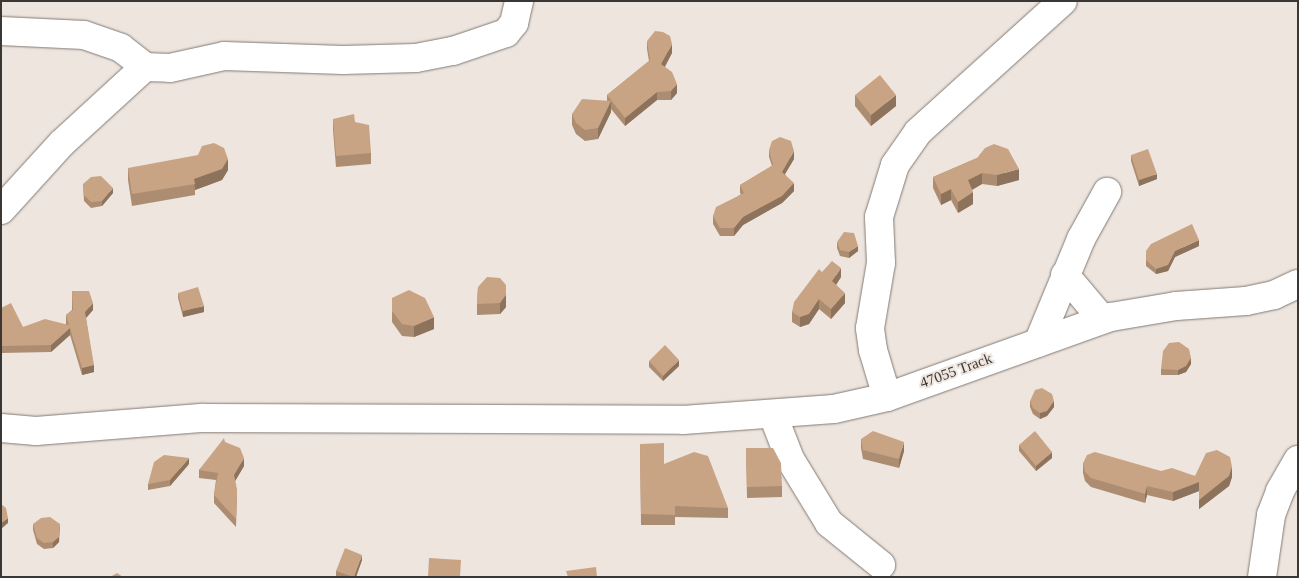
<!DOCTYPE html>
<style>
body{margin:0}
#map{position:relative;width:1299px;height:578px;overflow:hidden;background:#eee5df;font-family:Georgia,serif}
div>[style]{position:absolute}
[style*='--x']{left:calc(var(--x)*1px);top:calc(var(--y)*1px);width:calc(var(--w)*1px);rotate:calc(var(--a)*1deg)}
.roads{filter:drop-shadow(0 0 1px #817a74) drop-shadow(0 0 1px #817a74)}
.minor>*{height:28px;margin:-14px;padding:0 14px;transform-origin:14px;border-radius:14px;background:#fff}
.wall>*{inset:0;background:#ad8d72}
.shaded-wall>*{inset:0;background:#8d735c}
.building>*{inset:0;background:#c9a484}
span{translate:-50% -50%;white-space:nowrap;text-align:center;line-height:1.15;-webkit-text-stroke:4px #eee5df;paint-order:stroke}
.street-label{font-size:15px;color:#3a3734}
.frame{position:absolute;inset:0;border:2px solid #3a3734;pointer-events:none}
</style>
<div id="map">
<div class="roads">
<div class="minor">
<i style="--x:1;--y:31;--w:83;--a:2.8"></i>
<i style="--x:84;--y:35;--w:39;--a:19"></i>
<i style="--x:121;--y:48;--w:31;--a:38"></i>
<i style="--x:1;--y:210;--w:91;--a:-47.7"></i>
<i style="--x:62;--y:143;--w:113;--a:-42.5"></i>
<i style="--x:145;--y:67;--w:25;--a:2"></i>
<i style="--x:170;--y:68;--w:55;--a:-12.5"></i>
<i style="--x:224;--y:56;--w:119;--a:1.9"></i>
<i style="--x:343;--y:60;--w:73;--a:-1.6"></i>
<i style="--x:416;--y:58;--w:38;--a:-11"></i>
<i style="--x:453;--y:51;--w:56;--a:-18.8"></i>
<i style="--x:506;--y:33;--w:13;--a:-51"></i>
<i style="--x:514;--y:23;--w:23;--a:-77"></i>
<i style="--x:1065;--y:275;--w:57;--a:49.9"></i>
<i style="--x:1038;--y:343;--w:113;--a:-67.5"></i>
<i style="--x:1081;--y:239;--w:54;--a:-61"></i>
<i style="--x:887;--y:397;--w:49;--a:-106.6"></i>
<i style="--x:873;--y:350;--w:22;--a:-98"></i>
<i style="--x:870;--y:328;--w:66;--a:-80.4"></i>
<i style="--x:881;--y:263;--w:46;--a:-92.5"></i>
<i style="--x:879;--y:217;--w:54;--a:-72.9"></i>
<i style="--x:895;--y:165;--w:40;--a:-55.1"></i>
<i style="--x:918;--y:132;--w:195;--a:-42.1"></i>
<i style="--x:773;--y:415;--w:47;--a:68.9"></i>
<i style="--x:790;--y:459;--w:75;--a:58.6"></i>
<i style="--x:829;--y:523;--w:67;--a:38.9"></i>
<i style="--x:1;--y:428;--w:35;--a:5"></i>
<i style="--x:36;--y:431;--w:168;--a:-4.5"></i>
<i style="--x:203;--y:418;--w:480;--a:0.2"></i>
<i style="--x:683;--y:420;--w:151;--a:-4.2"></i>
<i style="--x:834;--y:409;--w:54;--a:-12.8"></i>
<i style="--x:887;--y:397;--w:238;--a:-19.7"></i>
<i style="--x:1111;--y:317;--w:66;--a:-9.6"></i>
<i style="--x:1176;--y:306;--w:70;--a:-4.1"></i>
<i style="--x:1246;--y:301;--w:29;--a:-12"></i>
<i style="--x:1274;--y:295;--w:26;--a:-25"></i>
<i style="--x:1262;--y:577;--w:63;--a:-81.7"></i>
<i style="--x:1271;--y:515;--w:26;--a:-69"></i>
<i style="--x:1280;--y:491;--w:36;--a:-60"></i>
</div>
</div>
<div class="wall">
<i style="clip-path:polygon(647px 41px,672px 53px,665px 67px,677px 93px,671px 100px,657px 100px,625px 126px,611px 109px,611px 112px,598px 139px,585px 141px,576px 134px,572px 125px,572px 114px,607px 101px,607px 95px,649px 61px,647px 49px)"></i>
<i style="clip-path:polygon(855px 95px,896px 106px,871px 126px,855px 106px)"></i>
<i style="clip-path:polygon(333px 119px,355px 122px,371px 153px,371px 164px,336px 167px,333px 130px)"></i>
<i style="clip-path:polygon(769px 150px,794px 159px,785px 174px,794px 191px,782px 203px,743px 225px,734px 236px,720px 236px,713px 224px,713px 216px,741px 194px,740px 193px,740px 185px,772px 166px,769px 157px)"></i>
<i style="clip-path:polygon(1131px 155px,1157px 179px,1139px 186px,1131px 161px)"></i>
<i style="clip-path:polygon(977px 158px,1019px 180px,997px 186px,982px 184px,972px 190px,973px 204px,958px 213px,951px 200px,941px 205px,933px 188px,933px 177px)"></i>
<i style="clip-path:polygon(128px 168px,228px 170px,222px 180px,195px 190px,195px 195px,132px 206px,128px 180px)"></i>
<i style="clip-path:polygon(83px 184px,113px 193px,102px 206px,91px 208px,84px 201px)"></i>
<i style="clip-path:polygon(837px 242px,858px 251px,849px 258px,840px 256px,837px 248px)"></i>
<i style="clip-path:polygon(1199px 246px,1175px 257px,1168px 271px,1156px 274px,1146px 266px,1146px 251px)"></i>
<i style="clip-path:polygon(822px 272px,841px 277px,836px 285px,845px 303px,831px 319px,819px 309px,809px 324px,800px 327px,792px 322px,792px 312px)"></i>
<i style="clip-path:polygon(478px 287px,506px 307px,500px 314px,477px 315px,477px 304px)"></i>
<i style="clip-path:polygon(72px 291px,93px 310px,86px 318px,94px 372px,82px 375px,70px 335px,51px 352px,1px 353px,1px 308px,23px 327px,66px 324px,66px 315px,72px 310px)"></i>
<i style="clip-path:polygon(178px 293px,204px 312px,183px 317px,178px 298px)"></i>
<i style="clip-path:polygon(392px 298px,434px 329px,414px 337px,402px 336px,392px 322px)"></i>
<i style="clip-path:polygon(649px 361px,679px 366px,663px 381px,649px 367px)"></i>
<i style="clip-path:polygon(1191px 364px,1186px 372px,1178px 375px,1161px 375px,1161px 369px)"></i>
<i style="clip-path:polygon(1030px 401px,1054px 407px,1047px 416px,1040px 419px,1033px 414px,1030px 407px)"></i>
<i style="clip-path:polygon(861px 439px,904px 451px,899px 468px,863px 459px,861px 448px)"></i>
<i style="clip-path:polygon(225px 442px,244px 466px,235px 481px,237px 497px,236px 527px,214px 503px,214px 495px,216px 480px,199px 478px,199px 470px)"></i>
<i style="clip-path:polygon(640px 444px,664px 464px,728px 508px,728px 518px,675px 517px,675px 525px,641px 525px)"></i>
<i style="clip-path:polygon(1019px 445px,1052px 458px,1036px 471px,1019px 451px)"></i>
<i style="clip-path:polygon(746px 448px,782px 486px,782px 497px,747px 498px)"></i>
<i style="clip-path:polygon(1083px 463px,1161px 471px,1195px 476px,1232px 477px,1229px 486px,1199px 509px,1199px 491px,1173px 501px,1147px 495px,1145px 503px,1091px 487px,1085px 481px,1083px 473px)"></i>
<i style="clip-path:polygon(189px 464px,170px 486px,148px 490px,148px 484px)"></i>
<i style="clip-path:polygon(33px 524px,59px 542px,53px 548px,44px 549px,37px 544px,33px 530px)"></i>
<i style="clip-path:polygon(362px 560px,356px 577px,336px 577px,336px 571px)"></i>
</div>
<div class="shaded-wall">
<i style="clip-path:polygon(672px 44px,672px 53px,661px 73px,661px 64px)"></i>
<i style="clip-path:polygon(677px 84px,677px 93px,671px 100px,671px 91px)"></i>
<i style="clip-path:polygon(657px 92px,657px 100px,625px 126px,625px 118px)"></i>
<i style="clip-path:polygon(896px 95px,896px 106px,871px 126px,871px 115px)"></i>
<i style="clip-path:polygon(611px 101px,611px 112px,598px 139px,598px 128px)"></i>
<i style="clip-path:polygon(794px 151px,794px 159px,782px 179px,782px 172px)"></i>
<i style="clip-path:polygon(228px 159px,228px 170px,222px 180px,195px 190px,194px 179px)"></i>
<i style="clip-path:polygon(1019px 169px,1019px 180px,997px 186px,997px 175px)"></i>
<i style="clip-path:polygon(982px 173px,982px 184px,968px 192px,968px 180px)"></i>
<i style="clip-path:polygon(1157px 174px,1157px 179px,1139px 186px,1139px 180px)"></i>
<i style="clip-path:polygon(794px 183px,794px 191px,782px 203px,743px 225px,734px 236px,734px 228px,743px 217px)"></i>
<i style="clip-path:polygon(113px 188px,113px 193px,102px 206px,102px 201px)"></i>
<i style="clip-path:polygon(951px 189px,951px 200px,941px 205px,941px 194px)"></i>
<i style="clip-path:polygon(973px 192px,973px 204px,958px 213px,958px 202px)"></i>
<i style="clip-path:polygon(1199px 240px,1199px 246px,1175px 257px,1168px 271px,1156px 274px,1156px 269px,1175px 251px)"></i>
<i style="clip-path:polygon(858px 246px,858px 251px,849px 258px,849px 252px)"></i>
<i style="clip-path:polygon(841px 268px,841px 277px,832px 291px,832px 281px)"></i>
<i style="clip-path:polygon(506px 285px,506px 307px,500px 314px,500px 303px)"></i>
<i style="clip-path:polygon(845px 293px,845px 303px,831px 319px,831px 309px)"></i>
<i style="clip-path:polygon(819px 299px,819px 309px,809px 324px,800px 327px,800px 317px)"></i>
<i style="clip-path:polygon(93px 303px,93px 310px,85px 319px,85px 312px)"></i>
<i style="clip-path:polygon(204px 306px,204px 312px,183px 317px,183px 311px)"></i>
<i style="clip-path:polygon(434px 317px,434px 329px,414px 337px,414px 326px)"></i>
<i style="clip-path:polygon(70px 328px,70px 335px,51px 352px,51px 345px)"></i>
<i style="clip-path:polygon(1191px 358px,1191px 364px,1186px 372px,1178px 375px,1178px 370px)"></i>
<i style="clip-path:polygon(679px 360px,679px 366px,663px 381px,663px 376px)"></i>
<i style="clip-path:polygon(94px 365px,94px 372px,82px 375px,82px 368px)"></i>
<i style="clip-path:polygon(1054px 401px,1054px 407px,1047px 416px,1040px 419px,1040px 413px)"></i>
<i style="clip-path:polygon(904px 442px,904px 451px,899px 468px,899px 459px)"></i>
<i style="clip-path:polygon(1052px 452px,1052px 458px,1036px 471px,1036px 466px)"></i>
<i style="clip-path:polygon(189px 458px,189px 464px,170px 486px,170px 480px)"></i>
<i style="clip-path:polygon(244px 458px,244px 466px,234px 483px,234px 475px)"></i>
<i style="clip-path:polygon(1232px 467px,1232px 477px,1229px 486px,1199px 509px,1199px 500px)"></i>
<i style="clip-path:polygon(1199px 482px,1199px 491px,1173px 501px,1173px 492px)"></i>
<i style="clip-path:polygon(1147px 486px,1147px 495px,1145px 503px,1145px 494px)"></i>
<i style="clip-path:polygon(8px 518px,8px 523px,1px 529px,1px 523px)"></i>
<i style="clip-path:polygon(60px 524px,59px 542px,53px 548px,53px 542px)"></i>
<i style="clip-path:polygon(362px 555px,362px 560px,356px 577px,354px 577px)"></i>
</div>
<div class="building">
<i style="clip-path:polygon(655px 31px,663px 32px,670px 36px,672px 44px,661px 64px,672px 72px,677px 84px,671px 91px,657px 92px,625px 118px,607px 95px,650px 60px,647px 41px)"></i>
<i style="clip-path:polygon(880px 75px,896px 95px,871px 115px,855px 95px)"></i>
<i style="clip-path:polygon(582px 99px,611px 101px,598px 128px,585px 130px,576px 123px,572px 114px)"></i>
<i style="clip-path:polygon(354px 114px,355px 122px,369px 125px,371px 153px,336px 156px,333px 119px)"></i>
<i style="clip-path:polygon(780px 137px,791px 141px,794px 151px,782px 172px,794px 183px,782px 196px,743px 217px,734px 228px,720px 228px,713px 216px,716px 207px,744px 193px,740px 185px,773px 165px,769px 150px,772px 141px)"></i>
<i style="clip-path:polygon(214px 143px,224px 148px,228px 159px,222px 169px,194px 179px,195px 184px,132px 194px,128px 168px,198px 155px,202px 146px)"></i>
<i style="clip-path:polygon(994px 144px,1008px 149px,1019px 169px,997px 175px,982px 173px,968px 180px,973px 192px,958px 202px,951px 189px,941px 194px,933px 177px,977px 158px,985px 148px)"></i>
<i style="clip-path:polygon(1148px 149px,1157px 174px,1139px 180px,1131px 155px)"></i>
<i style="clip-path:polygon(101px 176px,113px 188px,102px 201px,91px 202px,84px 195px,83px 184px,91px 177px)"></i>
<i style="clip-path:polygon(1192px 224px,1199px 240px,1175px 251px,1168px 265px,1156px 269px,1146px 260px,1146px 251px,1151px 244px)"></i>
<i style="clip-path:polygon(844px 232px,854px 233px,858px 246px,849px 252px,840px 250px,837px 242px)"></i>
<i style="clip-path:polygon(832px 261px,841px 268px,832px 281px,845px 293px,831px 309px,819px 299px,809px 314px,800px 317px,792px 312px,794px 302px,819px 269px,822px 272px)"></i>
<i style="clip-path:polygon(487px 277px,500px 278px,506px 285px,506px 295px,500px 303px,477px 304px,478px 287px)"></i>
<i style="clip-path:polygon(198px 287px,204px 306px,183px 311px,178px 293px)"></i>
<i style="clip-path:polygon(409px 290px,425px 298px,434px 317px,414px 326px,402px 324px,392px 311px,392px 298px)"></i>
<i style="clip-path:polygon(72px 291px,89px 291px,93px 303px,85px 312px,94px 365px,82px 368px,70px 328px,51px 345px,1px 346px,1px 308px,11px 303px,23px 327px,45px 319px,69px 325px,66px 315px,73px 310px)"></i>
<i style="clip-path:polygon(1179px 342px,1189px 349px,1191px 358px,1186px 366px,1178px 370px,1161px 369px,1163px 351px,1169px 343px)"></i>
<i style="clip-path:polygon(665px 345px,679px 360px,663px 376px,649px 361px)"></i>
<i style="clip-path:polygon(1042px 388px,1052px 394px,1054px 401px,1047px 411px,1040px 413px,1033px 408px,1030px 401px,1035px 390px)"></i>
<i style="clip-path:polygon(873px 431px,904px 442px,899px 459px,863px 450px,861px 439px)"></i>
<i style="clip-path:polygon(1035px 431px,1052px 452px,1036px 466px,1019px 445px)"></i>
<i style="clip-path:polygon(224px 438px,225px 442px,240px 448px,244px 458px,234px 475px,237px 489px,236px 519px,214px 495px,218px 473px,199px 470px)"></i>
<i style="clip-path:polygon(664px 443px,664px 464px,694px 452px,708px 456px,728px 508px,675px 506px,675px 515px,641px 514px,640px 444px)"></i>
<i style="clip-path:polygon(746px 448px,773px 448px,781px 463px,782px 486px,747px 487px)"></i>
<i style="clip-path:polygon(1217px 450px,1230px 457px,1232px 467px,1229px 476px,1199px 500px,1199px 482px,1173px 492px,1147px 486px,1145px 494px,1091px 478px,1085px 472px,1083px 463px,1087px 455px,1095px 452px,1161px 471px,1172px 468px,1195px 476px,1206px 453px)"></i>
<i style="clip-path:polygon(164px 455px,189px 458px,170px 480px,148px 484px,154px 462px)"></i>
<i style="clip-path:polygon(1px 504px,6px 508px,8px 518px,1px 523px)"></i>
<i style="clip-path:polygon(50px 517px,60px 524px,59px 537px,53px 542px,44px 543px,37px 538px,33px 524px,41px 518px)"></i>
<i style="clip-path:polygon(345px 548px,362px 555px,354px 577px,336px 571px)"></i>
<i style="clip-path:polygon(429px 558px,461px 560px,460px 577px,428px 577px)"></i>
<i style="clip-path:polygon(596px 567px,597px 577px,568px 577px,566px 571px)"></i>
<i style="clip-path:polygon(117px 573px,123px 577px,110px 577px)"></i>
</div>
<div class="street-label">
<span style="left:956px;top:371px;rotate:-20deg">47055 Track</span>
</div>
<div class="frame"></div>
</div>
